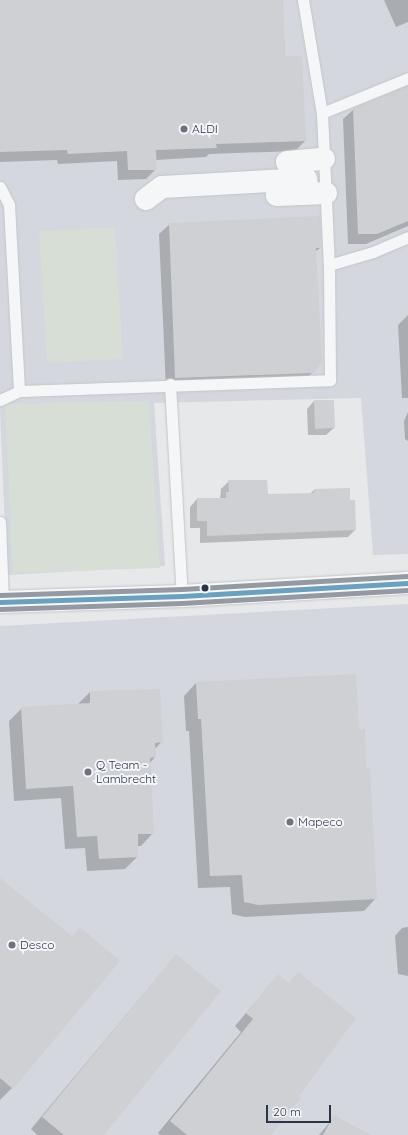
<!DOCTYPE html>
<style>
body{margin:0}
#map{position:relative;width:408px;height:1135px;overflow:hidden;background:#e6e8ea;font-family:Quicksand,sans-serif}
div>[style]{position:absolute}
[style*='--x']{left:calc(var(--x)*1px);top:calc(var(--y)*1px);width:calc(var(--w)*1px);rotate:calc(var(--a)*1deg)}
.built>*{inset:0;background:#d4d7dd}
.green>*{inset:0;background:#d6ded6}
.shadow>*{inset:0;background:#0003}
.building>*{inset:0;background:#ced0d3}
.roads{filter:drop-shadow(0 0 1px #c4c6c8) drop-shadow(0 0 1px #c4c6c8)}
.lane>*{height:11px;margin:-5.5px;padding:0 5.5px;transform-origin:5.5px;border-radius:5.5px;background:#f5f6f7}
.street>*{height:22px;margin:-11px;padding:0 11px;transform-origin:11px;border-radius:11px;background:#f5f6f7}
.primary>*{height:22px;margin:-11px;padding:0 11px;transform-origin:11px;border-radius:11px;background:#f8f8f8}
.bus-1>*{height:5px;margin:-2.5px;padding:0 2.5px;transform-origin:2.5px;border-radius:2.5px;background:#69a1c0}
.bus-2>*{height:5px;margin:-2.5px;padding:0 2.5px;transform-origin:2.5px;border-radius:2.5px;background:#959aa2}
.bus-3>*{height:5px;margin:-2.5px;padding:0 2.5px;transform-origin:2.5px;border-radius:2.5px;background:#959aa2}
.dots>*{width:11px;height:11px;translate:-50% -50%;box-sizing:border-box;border:2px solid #f4f6f9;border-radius:50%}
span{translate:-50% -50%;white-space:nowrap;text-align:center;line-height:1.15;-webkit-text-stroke:4px #f4f6f9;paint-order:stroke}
.poi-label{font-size:12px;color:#2b3445}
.left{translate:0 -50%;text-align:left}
.scale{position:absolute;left:266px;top:1105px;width:65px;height:18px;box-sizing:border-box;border:2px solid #2b3445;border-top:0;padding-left:5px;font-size:12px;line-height:14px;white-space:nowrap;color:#2b3445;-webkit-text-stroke:3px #f4f6f9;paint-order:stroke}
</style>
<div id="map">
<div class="built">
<i style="clip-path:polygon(0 0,408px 0,408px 554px,373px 555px,361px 398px,154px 403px,165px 566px,7px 575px,0 411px)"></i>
<i style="clip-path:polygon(408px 604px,408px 1135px,0 1135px,0 626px)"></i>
</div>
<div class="green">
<i style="clip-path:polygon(115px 227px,123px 359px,47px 363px,39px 231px)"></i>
<i style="clip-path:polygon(149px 401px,160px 568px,13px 573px,5px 404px)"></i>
</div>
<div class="shadow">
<i style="clip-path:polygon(0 0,282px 0,285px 57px,305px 141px,295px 151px,209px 154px,206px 157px,156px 160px,156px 169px,146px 179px,118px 180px,117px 161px,58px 164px,57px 160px,0 162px)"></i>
<i style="clip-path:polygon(384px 0,408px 0,408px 22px,396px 27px)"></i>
<i style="clip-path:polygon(408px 86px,408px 226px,366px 244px,348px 244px,343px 119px,354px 109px)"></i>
<i style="clip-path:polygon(170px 224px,320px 248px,315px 252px,313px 372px,302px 382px,166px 388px,159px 234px)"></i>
<i style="clip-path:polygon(408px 315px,408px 398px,402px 398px,398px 325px)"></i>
<i style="clip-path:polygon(314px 401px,334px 428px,326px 435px,308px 435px,307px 409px)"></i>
<i style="clip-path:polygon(408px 412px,408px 441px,405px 439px,404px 421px)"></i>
<i style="clip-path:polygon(229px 481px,267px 495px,310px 494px,314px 490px,348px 501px,355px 530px,348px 537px,200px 543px,200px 528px,190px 528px,190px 507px,197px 499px,220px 499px,221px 489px)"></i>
<i style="clip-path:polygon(196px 683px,358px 730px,365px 770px,376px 898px,364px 911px,245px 917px,232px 914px,230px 887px,198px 888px,189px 731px,186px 731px,184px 696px)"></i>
<i style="clip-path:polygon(159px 690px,162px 741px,155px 749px,155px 757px,150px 763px,153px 833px,141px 846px,137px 846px,137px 857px,125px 869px,87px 871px,85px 848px,65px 849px,61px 798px,14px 801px,9px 721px,22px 708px,77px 705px,90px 692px)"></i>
<i style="clip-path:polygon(0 879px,12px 1088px,0 1100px)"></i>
<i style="clip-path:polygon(408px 927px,408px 976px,398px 974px,395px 936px,402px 928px)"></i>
<i style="clip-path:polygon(176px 955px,102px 1135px,37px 1135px,31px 1129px)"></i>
<i style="clip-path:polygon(278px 975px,270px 1135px,160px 1135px,158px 1133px,241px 1032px,235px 1026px)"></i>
<i style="clip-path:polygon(334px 1117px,368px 1135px,319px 1135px)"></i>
</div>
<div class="building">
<i style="clip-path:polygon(0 0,283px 0,285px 56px,302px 56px,306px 141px,216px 144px,217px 148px,156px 150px,157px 170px,128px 170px,127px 151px,68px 154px,67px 150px,0 152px)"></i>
<i style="clip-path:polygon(408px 86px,408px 221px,377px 234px,358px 234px,353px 108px)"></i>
<i style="clip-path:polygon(320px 216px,321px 248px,316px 248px,322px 362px,314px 373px,175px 378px,169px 223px)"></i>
<i style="clip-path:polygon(314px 400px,334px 400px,335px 428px,315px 429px)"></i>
<i style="clip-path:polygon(228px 480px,267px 480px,268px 494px,314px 493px,314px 489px,350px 488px,350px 500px,355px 500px,356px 530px,207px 536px,207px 521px,197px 521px,197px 498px,226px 498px,226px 492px,229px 492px)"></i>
<i style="clip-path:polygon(356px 674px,359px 729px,365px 729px,366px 769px,370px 768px,377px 899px,258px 905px,244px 902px,242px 875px,210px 876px,201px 719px,198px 719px,196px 682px)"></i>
<i style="clip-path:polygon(160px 689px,163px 742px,155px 743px,156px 757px,150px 758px,154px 834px,138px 834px,138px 857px,99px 859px,97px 836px,77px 837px,73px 786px,26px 789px,21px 707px,90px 703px,90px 691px)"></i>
<i style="clip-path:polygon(0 878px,72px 936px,80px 927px,120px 961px,13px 1089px,0 1078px)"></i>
<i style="clip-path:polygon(176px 954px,221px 991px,104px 1135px,64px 1135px,42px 1117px)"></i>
<i style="clip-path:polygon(298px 972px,356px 1018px,299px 1096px,301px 1098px,271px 1135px,187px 1135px,170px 1121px,253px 1019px,246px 1013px,278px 974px,288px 983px)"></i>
<i style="clip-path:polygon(334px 1115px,371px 1135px,323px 1135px)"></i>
</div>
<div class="roads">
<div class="lane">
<i style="--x:303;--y:0;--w:115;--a:80.5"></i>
<i style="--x:322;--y:113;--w:93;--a:-22.1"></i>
<i style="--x:322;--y:113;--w:152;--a:87.4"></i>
<i style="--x:0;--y:187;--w:20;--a:63"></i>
<i style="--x:9;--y:205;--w:186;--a:86.9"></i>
<i style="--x:170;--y:384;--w:212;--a:86.8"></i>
<i style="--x:0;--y:400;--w:21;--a:-25"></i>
<i style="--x:19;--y:391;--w:311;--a:-2"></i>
<i style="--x:330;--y:380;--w:115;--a:-90.5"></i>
<i style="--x:329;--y:265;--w:46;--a:-16.5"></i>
<i style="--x:373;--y:252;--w:38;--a:-23"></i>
<i style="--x:0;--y:522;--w:80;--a:87.9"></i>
</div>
<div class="street">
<i style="--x:287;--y:162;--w:37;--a:-5"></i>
<i style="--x:146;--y:199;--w:20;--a:-37"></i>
<i style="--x:162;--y:187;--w:144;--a:-3.2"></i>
<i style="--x:306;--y:179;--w:7;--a:82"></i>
<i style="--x:307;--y:186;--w:30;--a:174"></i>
<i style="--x:277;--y:189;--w:6;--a:90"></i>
<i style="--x:277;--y:195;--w:49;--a:-2.3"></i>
</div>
<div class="primary">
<i style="--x:0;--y:602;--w:182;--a:-1.9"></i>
<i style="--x:182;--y:596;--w:226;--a:-3.3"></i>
</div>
</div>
<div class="bus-1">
<i style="--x:0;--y:602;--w:182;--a:-1.9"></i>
<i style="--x:182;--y:596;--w:226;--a:-3.3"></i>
</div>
<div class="bus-2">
<i style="--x:0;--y:609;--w:182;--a:-1.9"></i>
<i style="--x:182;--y:603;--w:226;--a:-3.3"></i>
</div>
<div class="bus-3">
<i style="--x:0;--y:595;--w:182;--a:-1.9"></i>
<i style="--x:182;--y:589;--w:226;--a:-3.3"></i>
</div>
<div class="dots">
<i style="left:184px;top:129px;background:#6c737f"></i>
<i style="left:205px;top:588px;background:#2b3445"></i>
<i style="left:88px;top:772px;background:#6c737f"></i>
<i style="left:290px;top:822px;background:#6c737f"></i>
<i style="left:12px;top:945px;background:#6c737f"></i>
</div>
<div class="poi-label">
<span class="left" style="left:192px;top:129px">ALDI</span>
<span class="left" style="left:96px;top:772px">Q Team -<br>Lambrecht</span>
<span class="left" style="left:298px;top:822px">Mapeco</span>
<span class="left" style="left:20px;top:945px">Desco</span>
</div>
<div class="scale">20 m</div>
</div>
